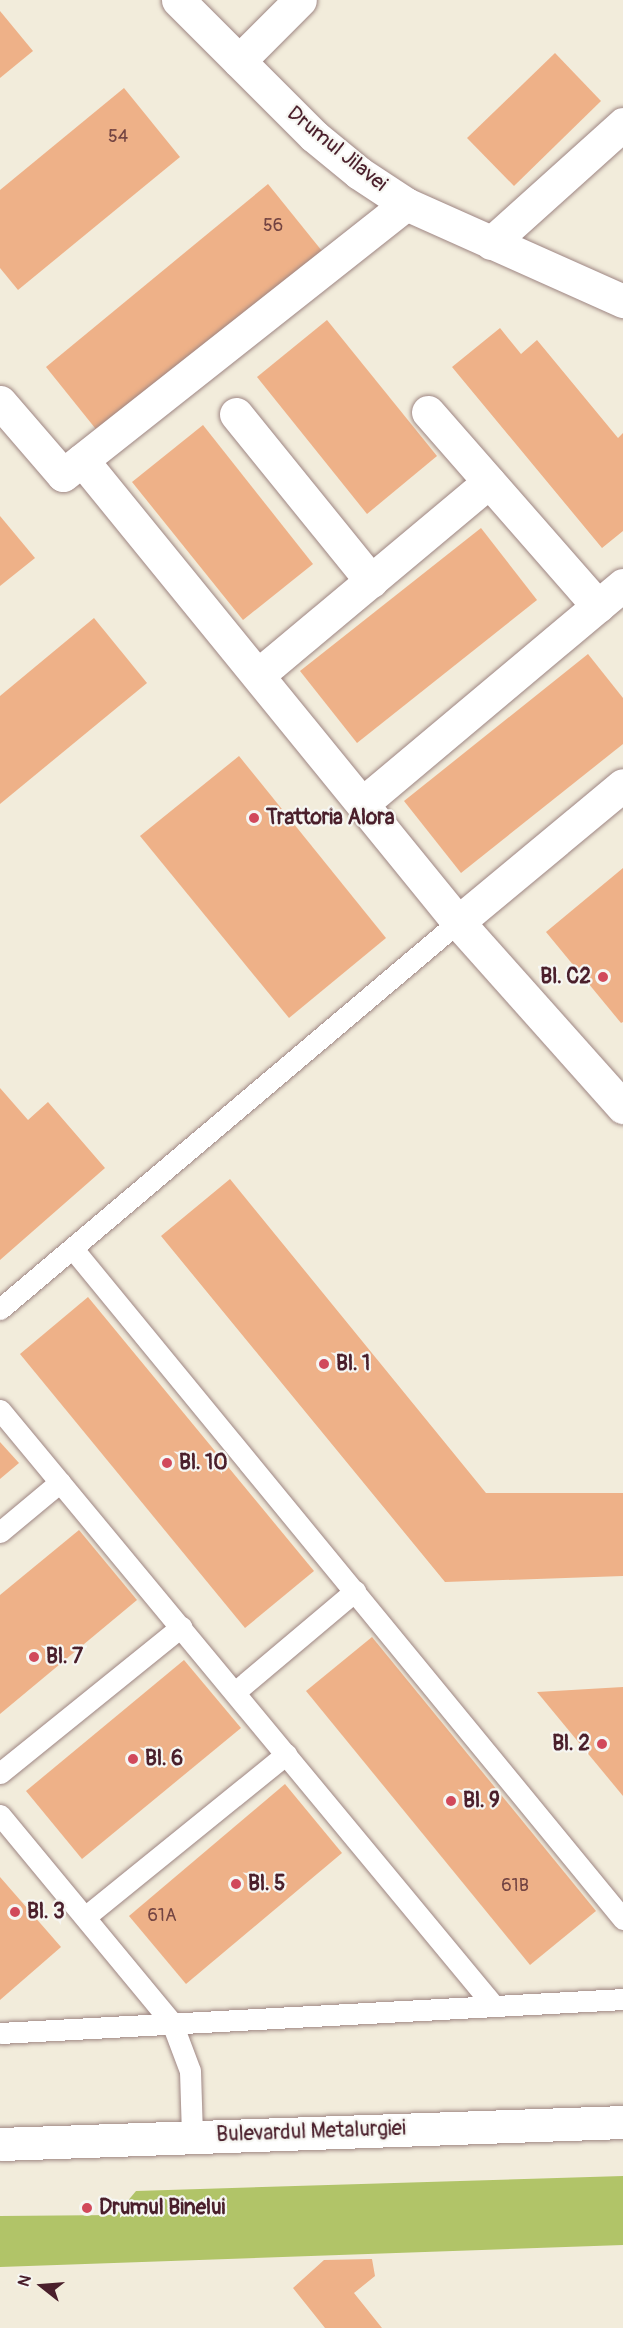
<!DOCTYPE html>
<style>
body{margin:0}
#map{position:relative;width:623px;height:2328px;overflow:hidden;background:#f2ecdb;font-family:Pangolin,sans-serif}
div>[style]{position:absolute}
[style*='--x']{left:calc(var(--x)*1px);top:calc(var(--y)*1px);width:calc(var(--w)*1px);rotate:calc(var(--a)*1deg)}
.green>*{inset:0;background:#b1c468}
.building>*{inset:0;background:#eeb188}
.roads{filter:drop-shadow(0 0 2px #9e8683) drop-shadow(0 0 2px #9e8683)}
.service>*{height:21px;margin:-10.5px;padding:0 10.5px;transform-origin:10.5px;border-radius:10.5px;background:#fff}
.minor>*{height:33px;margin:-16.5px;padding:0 16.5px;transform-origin:16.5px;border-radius:16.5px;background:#fff}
.secondary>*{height:33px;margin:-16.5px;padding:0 16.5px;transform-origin:16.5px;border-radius:16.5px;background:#fff}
.dots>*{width:16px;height:16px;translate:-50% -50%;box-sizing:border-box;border:3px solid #f6f6f2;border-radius:50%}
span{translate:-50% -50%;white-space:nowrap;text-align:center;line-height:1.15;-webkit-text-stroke:4.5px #f6f6f2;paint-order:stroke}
.number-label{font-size:18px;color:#734442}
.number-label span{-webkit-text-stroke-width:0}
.street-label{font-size:21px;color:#4a1f2b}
.poi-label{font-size:21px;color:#4a1f2b;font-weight:700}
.left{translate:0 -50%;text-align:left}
.right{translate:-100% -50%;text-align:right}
.north{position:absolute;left:12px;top:2256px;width:60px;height:60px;-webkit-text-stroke:4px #f6f6f2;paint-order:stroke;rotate:287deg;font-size:16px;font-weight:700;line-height:24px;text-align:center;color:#4a1f2b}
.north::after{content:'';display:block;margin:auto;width:21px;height:27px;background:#4a1f2b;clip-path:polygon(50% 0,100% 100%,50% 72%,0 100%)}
</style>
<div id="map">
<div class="green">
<i style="clip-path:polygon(623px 2176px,623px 2245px,0 2267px,0 2216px,116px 2215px,136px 2191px)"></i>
</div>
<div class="building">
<i style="clip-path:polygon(0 11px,33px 51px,0 78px)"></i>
<i style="clip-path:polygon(555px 53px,601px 101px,514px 186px,467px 138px)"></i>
<i style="clip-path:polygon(124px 88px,180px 157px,18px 290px,0 268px,0 190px)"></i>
<i style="clip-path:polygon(268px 184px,322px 251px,99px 433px,46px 367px)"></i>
<i style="clip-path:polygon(327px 320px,437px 456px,367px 514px,257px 377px)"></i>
<i style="clip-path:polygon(500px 328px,521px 354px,537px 340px,618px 438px,623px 433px,623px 531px,602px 548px,452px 367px)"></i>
<i style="clip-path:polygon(203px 425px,313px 564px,243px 620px,132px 482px)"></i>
<i style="clip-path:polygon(0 516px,35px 558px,0 586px)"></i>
<i style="clip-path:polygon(481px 528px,537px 600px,357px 743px,300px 671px)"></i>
<i style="clip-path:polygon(94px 618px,147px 683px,0 804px,0 696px)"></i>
<i style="clip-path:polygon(588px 654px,623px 698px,623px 744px,461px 873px,404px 801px)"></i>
<i style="clip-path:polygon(239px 756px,386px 938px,289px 1018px,140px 836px)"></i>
<i style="clip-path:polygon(623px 868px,623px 1022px,621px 1023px,546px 932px)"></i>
<i style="clip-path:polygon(0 1088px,28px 1120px,48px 1102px,105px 1168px,0 1260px)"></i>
<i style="clip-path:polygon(230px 1179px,486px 1493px,623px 1493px,623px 1576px,445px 1582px,161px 1236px)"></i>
<i style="clip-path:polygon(88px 1297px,314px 1571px,245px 1628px,20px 1354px)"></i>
<i style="clip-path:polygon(0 1442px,19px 1463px,0 1479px)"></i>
<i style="clip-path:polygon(79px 1530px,137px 1600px,0 1714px,0 1595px)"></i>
<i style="clip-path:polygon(372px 1637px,596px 1911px,530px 1965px,306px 1691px)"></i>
<i style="clip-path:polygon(184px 1660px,241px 1728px,82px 1859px,26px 1791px)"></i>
<i style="clip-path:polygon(623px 1687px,623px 1796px,537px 1692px)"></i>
<i style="clip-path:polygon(285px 1784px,342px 1853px,186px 1984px,129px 1916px)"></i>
<i style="clip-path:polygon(0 1877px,61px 1947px,0 2000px)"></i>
<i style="clip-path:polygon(372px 2259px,375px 2276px,354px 2293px,382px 2328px,325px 2328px,293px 2288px,324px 2260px)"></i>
</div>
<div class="roads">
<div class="service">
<i style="--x:73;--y:1249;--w:867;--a:50.62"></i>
<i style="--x:0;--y:1309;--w:600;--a:-40.2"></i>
<i style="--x:0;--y:1410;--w:774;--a:50.35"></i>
<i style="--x:0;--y:1532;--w:78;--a:-39.8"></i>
<i style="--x:235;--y:1692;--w:157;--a:-40.1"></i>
<i style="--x:0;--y:1773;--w:233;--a:-38.9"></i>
<i style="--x:0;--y:1815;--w:270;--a:50.4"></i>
<i style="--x:172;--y:2023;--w:51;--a:69.4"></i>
<i style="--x:190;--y:2071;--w:65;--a:88.2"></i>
<i style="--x:85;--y:1917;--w:259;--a:-39"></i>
<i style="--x:0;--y:2033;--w:624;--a:-3.12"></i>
</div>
<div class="minor">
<i style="--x:178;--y:0;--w:192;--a:45"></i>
<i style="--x:314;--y:136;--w:58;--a:39.4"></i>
<i style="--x:359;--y:173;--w:56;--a:33.4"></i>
<i style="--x:406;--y:204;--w:238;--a:24.1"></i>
<i style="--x:239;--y:61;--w:86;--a:-45"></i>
<i style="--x:491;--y:243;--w:178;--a:-42"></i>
<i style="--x:0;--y:402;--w:96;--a:49.2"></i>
<i style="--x:63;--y:475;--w:437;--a:-38.3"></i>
<i style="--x:428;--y:412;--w:258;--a:48.8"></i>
<i style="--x:236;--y:414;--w:215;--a:51"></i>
<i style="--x:82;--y:460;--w:596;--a:50.86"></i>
<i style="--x:458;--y:922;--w:214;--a:-39.7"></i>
<i style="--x:258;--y:675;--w:301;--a:-39.9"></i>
<i style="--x:363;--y:803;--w:339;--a:-40"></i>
<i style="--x:458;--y:922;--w:248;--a:48.3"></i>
</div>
<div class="secondary">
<i style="--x:0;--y:2144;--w:623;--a:-2.02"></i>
</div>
</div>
<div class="dots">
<i style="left:254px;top:818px;background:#d1495b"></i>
<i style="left:603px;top:977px;background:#d1495b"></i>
<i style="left:324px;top:1364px;background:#d1495b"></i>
<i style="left:167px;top:1463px;background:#d1495b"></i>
<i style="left:34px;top:1657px;background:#d1495b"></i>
<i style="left:602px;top:1744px;background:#d1495b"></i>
<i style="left:133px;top:1759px;background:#d1495b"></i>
<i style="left:451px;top:1801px;background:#d1495b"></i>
<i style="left:236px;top:1884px;background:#d1495b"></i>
<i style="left:15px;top:1912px;background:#d1495b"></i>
<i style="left:87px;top:2208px;background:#d1495b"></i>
</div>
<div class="number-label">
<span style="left:118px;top:137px">54</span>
<span style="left:273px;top:226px">56</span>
<span style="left:515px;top:1886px">61B</span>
<span style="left:162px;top:1916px">61A</span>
</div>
<div class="street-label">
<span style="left:337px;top:149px;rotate:39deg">Drumul Jilavei</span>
<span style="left:311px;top:2132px;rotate:-2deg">Bulevardul Metalurgiei</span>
</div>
<div class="poi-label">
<span class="left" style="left:266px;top:818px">Trattoria Alora</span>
<span class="right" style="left:591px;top:977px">Bl. C2</span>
<span class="left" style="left:336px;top:1364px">Bl. 1</span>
<span class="left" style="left:179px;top:1463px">Bl. 10</span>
<span class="left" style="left:46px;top:1657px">Bl. 7</span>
<span class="right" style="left:590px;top:1744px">Bl. 2</span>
<span class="left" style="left:145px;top:1759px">Bl. 6</span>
<span class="left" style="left:463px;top:1801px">Bl. 9</span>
<span class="left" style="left:248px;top:1884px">Bl. 5</span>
<span class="left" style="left:27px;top:1912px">Bl. 3</span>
<span class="left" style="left:99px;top:2208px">Drumul Binelui</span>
</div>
<div class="north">N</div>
</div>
